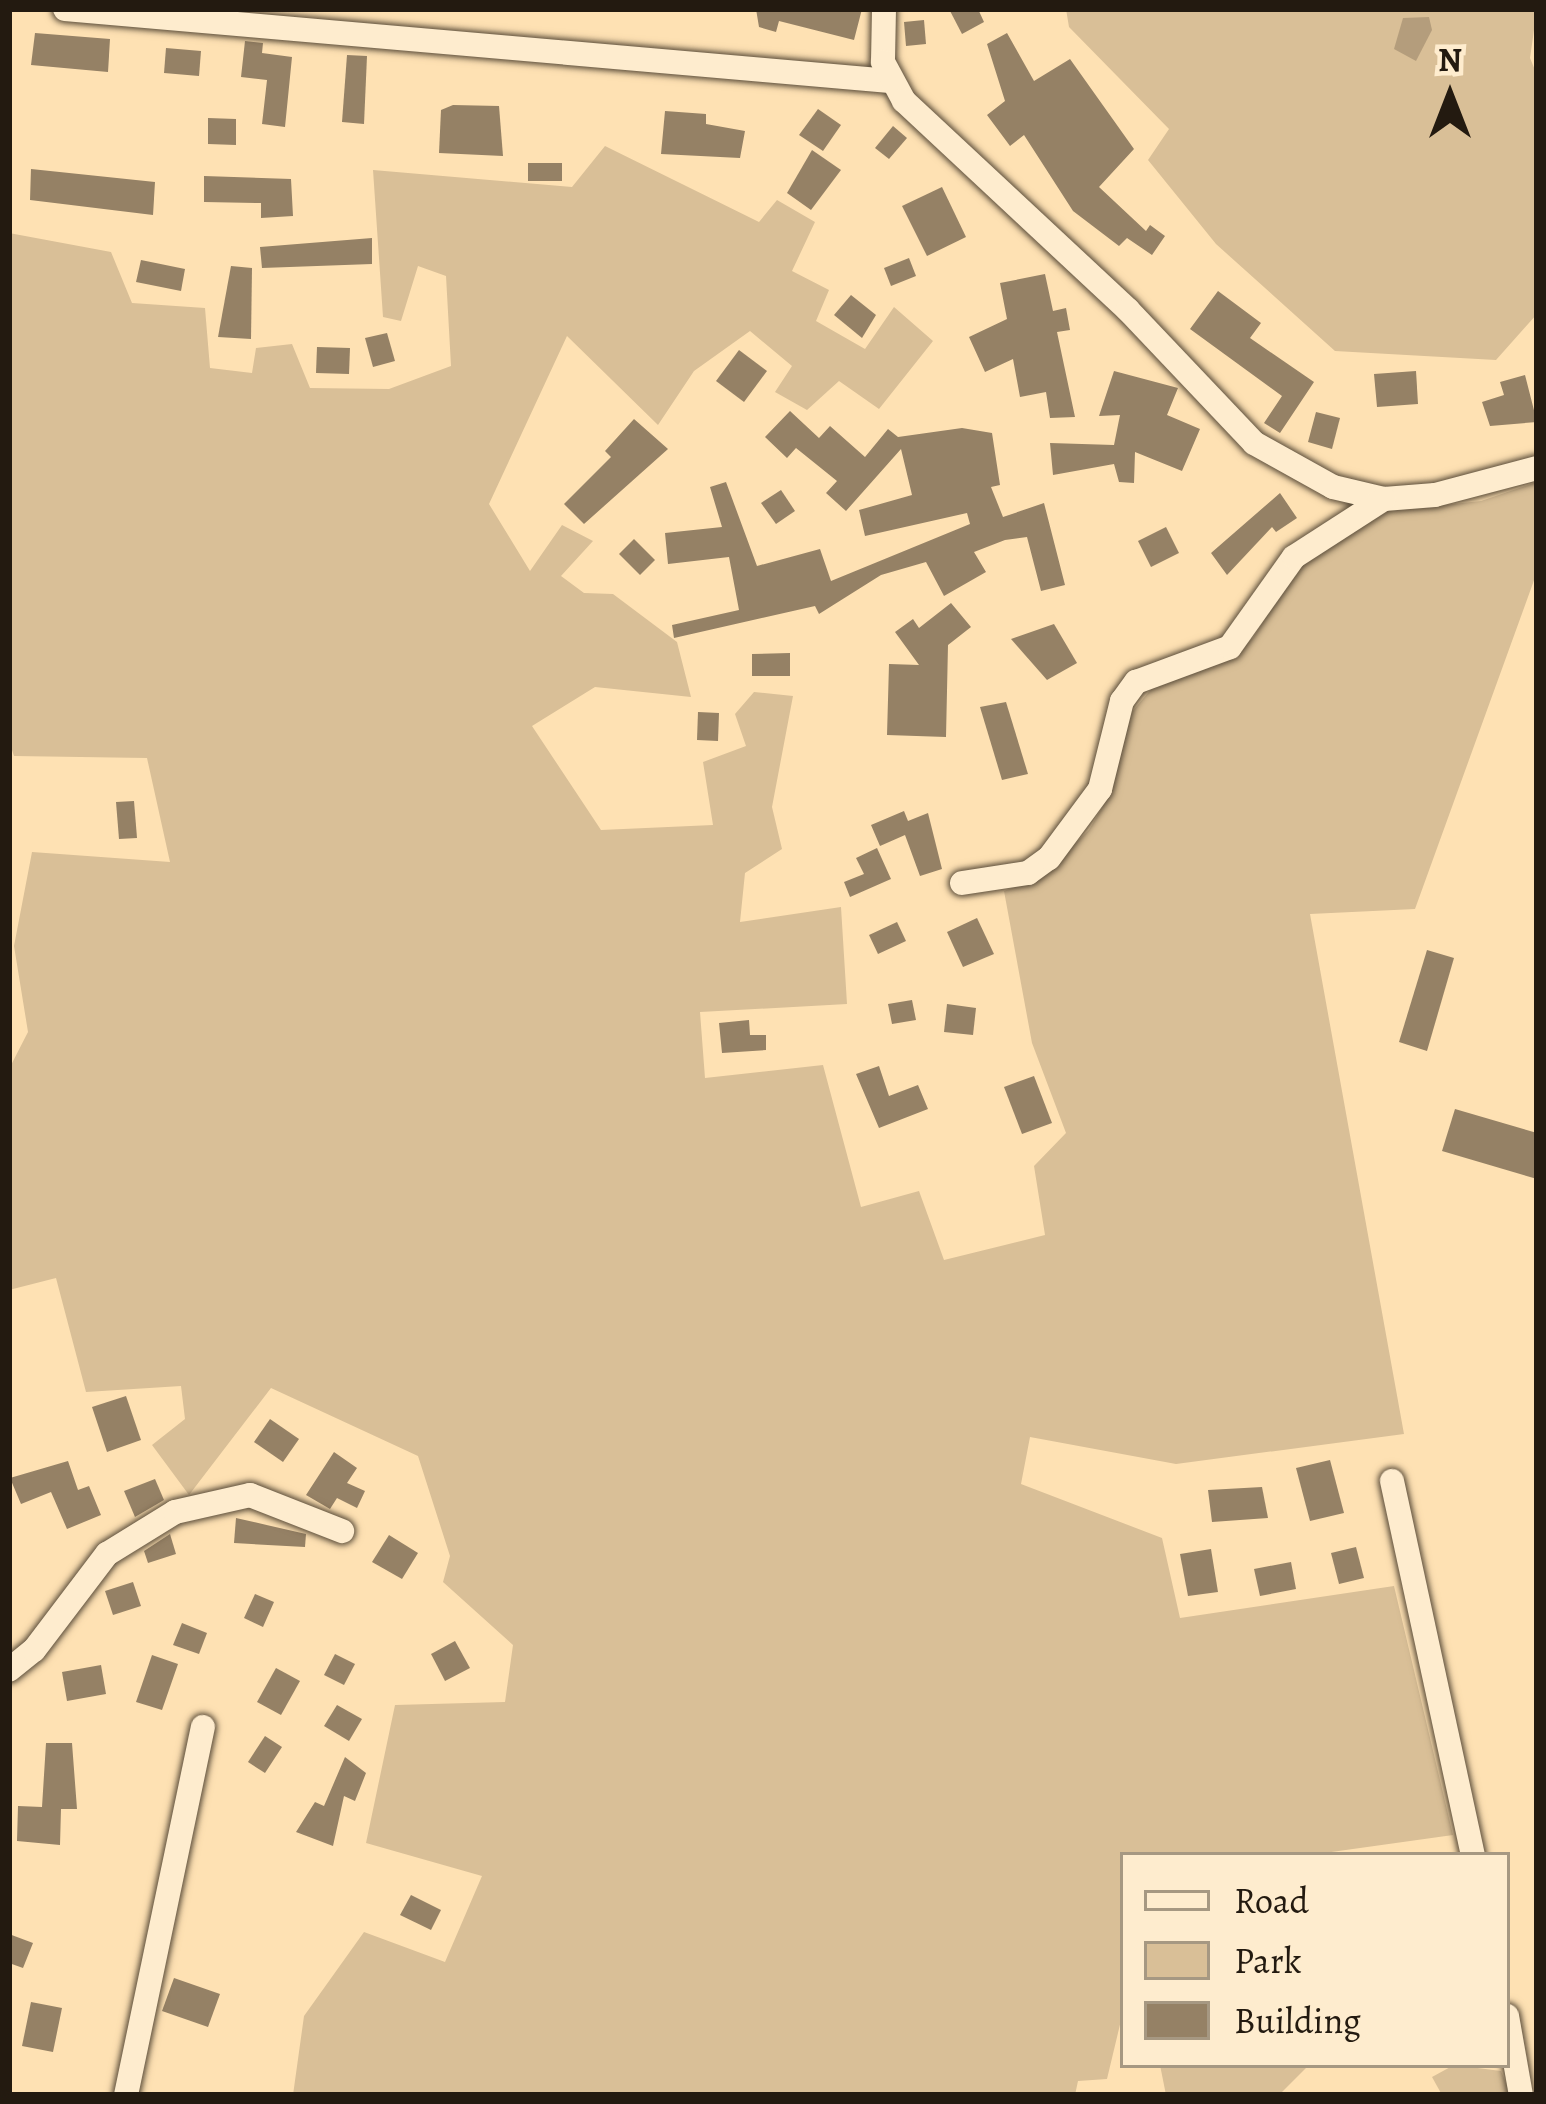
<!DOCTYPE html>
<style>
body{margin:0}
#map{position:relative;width:1546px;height:2104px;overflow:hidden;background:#fee1b3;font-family:Alegreya,serif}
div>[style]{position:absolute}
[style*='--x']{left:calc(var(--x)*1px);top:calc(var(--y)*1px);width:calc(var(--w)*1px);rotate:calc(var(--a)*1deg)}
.green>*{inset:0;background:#d9bf97}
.water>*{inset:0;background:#b49d7c}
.building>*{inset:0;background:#958165}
.roads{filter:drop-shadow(0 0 3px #5a4c39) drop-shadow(0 0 3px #5a4c39)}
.minor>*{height:24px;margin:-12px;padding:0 12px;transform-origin:12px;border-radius:12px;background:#feecce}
span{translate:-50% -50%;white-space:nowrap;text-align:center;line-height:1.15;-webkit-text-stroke:9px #feecce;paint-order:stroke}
.frame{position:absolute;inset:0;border:12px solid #231a10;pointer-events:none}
.legend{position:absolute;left:1120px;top:1852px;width:390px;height:216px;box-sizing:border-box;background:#feecce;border:3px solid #a69882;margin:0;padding:15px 21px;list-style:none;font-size:36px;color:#231a10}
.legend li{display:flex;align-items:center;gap:24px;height:60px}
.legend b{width:60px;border:3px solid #a69882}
.north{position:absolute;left:1390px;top:36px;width:120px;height:120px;-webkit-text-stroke:9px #feecce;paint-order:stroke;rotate:0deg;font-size:33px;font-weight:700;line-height:48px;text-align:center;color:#231a10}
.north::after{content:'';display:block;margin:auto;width:42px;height:54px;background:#231a10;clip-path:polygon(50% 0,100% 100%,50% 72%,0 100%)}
</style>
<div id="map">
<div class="green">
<i style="clip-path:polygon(1066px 9px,1537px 9px,1530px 58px,1537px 75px,1537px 314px,1496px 360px,1335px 351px,1216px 244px,1148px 160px,1169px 129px,1069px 27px)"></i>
<i style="clip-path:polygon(605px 146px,759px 222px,777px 200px,815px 222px,792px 271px,829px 290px,816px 321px,865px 349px,894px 307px,933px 341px,879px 409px,839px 381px,807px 410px,775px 392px,792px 366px,750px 331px,694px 371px,658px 425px,567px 336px,489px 504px,530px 571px,562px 525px,593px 541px,561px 576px,584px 593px,613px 594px,677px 642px,691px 697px,595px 687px,532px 726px,601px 830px,713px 825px,703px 762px,746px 746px,735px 714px,754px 692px,793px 696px,772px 807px,782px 849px,745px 873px,740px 922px,841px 907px,847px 1004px,700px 1012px,705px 1078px,823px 1065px,861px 1207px,919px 1191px,944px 1260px,1045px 1235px,1034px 1166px,1066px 1133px,1032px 1043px,1004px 891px,1041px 877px,1089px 830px,1110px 794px,1132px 712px,1153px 687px,1226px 661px,1253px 638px,1298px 565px,1388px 511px,1481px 501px,1537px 482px,1537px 572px,1415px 909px,1310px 914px,1404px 1434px,1176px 1464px,1030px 1437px,1021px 1484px,1162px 1538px,1180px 1618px,1394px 1586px,1453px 1835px,1310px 1855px,1123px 1855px,1123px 2012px,1107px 2079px,1078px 2081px,1075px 2095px,293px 2095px,304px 2016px,364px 1932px,445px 1962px,482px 1876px,366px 1843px,395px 1705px,505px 1702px,513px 1645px,443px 1582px,450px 1556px,418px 1456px,271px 1388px,189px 1495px,152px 1445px,185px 1419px,181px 1386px,86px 1392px,56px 1278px,9px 1290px,9px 1069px,28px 1032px,14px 946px,32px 852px,170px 862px,147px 758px,14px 756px,9px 741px,9px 233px,111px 252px,132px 303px,205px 308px,210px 368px,252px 373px,256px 348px,292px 344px,310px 388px,389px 389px,451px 366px,446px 276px,418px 266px,401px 321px,383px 317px,373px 170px,572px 187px)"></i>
<i style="clip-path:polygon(1160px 2065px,1309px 2065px,1279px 2095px,1166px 2095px)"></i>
<i style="clip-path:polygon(1454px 2065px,1501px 2071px,1511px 2095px,1442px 2095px,1432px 2077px)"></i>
</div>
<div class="water">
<i style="clip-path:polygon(1429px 17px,1432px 30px,1416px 61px,1394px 49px,1403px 18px)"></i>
</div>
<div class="building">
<i style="clip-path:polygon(756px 9px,862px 9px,854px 40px,779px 21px,776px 32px,759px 27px)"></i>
<i style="clip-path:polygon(949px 9px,978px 9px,984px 22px,962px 34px)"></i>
<i style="clip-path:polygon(924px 20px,926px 44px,906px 46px,904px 22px)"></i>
<i style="clip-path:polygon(35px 33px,110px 39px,108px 72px,31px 65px)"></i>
<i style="clip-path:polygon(1007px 33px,1034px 81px,1070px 59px,1134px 149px,1099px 187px,1146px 231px,1150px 225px,1165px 236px,1152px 255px,1127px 238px,1119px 246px,1073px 211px,1024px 135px,1010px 146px,987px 115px,1005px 101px,987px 44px)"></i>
<i style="clip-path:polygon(245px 41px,263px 43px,262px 53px,292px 57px,285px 127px,262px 124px,267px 80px,241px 77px)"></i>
<i style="clip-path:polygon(166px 48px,201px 51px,199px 76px,164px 73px)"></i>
<i style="clip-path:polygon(347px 55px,367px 56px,364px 124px,342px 122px)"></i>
<i style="clip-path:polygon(453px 105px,499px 106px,503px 156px,439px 153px,441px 110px)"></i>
<i style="clip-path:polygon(818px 109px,841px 125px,823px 151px,799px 135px)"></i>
<i style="clip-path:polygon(665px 111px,706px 114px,706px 124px,745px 131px,740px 158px,661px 154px)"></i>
<i style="clip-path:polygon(208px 118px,236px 119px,236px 145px,208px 144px)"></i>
<i style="clip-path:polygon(893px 126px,907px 138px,889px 159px,875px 148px)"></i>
<i style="clip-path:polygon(812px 150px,841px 170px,811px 210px,787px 193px)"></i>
<i style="clip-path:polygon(528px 163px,562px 163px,562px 181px,528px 181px)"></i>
<i style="clip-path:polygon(31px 169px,155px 182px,153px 215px,30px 200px)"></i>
<i style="clip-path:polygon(204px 176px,291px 179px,293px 216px,261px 218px,261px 203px,204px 202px)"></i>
<i style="clip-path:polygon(942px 187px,966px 237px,927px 256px,902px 206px)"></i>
<i style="clip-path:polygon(372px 238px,372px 264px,262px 268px,260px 247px)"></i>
<i style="clip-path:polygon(909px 258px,916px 276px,891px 286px,884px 268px)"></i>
<i style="clip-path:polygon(141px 260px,185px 269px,181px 291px,136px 282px)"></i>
<i style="clip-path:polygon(231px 266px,252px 268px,251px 339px,218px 337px)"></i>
<i style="clip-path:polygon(1045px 274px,1053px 311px,1066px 308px,1070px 330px,1057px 332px,1075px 417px,1050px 418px,1046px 392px,1020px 397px,1013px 359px,985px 372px,969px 337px,1007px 319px,1000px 283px)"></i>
<i style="clip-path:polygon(1218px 291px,1261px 323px,1250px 338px,1314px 382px,1280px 433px,1264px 423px,1282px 396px,1190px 329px)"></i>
<i style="clip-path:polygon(851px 295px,876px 315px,862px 338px,834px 315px)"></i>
<i style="clip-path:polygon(387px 333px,395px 361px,373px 367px,365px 338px)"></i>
<i style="clip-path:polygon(317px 347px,350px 348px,349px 374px,316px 373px)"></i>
<i style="clip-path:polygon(739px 350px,767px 371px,744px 402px,716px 381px)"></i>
<i style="clip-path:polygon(1114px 371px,1178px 388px,1167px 415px,1200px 429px,1182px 471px,1135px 452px,1134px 483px,1119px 482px,1114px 464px,1053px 475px,1050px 443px,1114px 445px,1120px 415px,1099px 416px)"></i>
<i style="clip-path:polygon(1416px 371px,1418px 404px,1377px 407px,1374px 374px)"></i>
<i style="clip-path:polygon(1525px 375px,1537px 422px,1490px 426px,1482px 402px,1504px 395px,1500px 382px)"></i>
<i style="clip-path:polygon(790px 411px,819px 438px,830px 426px,865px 457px,888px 429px,898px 437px,962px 428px,992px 433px,1000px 485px,991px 487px,1003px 517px,1044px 503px,1065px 585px,1041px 591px,1027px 537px,1005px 540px,974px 552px,986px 572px,944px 596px,926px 562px,881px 575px,819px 614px,815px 606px,674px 638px,672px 625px,739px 610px,729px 557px,668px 564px,665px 533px,722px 527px,710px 487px,726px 482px,757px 566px,820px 549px,831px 581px,970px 524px,967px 513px,865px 536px,859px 510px,912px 495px,901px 449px,846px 511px,826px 493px,837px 481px,796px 448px,787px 458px,765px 437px)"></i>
<i style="clip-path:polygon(1316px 412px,1340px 418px,1332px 449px,1308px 442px)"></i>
<i style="clip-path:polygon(634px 419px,668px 449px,584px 524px,564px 504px,611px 457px,605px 451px)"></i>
<i style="clip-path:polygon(781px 490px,795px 511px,776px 524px,761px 503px)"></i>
<i style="clip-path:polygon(1280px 493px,1297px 518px,1276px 532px,1272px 527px,1227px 575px,1211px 553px)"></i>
<i style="clip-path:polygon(1166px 527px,1179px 553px,1151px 567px,1138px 541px)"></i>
<i style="clip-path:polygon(634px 539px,655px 560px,640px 575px,619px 554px)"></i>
<i style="clip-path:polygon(951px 603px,971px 627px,948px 645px,946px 737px,887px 735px,889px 664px,919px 665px,895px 632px,913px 619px,919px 628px)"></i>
<i style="clip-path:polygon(1054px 624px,1077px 663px,1047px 680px,1011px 639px)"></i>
<i style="clip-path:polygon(790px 653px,790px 676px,752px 676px,752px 654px)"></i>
<i style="clip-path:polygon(1006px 702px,1028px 774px,1002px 780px,980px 707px)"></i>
<i style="clip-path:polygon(698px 712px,719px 713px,718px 741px,697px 740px)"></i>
<i style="clip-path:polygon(134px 801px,137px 838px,119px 839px,116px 802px)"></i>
<i style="clip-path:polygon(904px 811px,908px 821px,928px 813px,942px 869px,920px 876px,905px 835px,880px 846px,871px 825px)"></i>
<i style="clip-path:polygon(877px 848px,891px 879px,850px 897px,844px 882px,864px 874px,856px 858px)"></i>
<i style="clip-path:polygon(977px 918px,994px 954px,963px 967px,947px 932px)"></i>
<i style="clip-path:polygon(897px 922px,906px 941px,878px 954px,869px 935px)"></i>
<i style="clip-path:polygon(1427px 950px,1454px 958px,1427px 1051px,1399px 1042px)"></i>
<i style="clip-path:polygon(912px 1000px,916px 1020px,892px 1024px,888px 1004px)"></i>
<i style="clip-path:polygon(947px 1004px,976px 1008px,973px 1035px,944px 1032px)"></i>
<i style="clip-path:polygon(749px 1020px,750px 1035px,766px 1035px,766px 1050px,722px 1053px,719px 1023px)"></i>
<i style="clip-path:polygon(879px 1066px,889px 1096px,918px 1085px,928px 1109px,879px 1128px,856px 1074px)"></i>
<i style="clip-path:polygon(1034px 1076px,1052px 1123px,1022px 1134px,1004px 1087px)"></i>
<i style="clip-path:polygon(1455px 1109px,1537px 1133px,1537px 1179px,1442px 1151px)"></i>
<i style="clip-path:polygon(126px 1396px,141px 1440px,107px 1452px,92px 1407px)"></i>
<i style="clip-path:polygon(270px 1419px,299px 1439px,283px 1462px,254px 1442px)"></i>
<i style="clip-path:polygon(334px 1452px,357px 1468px,347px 1483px,365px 1491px,357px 1508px,337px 1498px,330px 1509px,306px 1495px)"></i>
<i style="clip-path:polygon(1330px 1460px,1344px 1513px,1310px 1521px,1296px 1468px)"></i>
<i style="clip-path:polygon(68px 1461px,78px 1490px,89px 1486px,101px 1515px,67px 1529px,51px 1492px,21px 1504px,10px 1478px)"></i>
<i style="clip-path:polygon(155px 1479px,164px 1500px,135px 1517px,124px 1491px)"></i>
<i style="clip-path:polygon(1262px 1487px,1268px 1518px,1212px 1522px,1208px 1490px)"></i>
<i style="clip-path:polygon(236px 1518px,306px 1534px,305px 1547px,234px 1543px)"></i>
<i style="clip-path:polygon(170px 1534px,176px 1554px,148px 1563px,144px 1551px)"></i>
<i style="clip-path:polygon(389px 1535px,418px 1553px,402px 1579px,372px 1562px)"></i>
<i style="clip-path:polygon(1356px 1547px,1364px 1578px,1339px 1584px,1331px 1553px)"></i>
<i style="clip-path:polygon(1211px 1549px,1218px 1592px,1188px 1596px,1180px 1554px)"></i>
<i style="clip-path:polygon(1291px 1562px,1296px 1589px,1260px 1596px,1254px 1569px)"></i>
<i style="clip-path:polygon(133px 1582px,141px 1606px,113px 1615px,105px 1591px)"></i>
<i style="clip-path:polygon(255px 1594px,274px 1602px,263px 1627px,244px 1618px)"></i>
<i style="clip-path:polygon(182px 1623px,207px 1633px,199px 1654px,173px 1645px)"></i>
<i style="clip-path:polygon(455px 1641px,470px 1668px,445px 1681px,431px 1654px)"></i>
<i style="clip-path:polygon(335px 1654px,355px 1664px,344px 1685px,324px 1675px)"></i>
<i style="clip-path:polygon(152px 1655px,178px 1664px,162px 1710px,136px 1702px)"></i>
<i style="clip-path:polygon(101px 1665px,106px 1694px,67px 1701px,62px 1672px)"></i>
<i style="clip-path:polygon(276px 1668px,300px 1681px,281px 1715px,257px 1702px)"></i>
<i style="clip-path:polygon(337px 1705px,362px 1719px,349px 1741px,324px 1726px)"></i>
<i style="clip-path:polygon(265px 1736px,282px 1747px,265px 1773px,248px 1762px)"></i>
<i style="clip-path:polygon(46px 1743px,72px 1743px,77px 1809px,61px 1809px,60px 1845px,17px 1841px,18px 1806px,42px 1807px)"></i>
<i style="clip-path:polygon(345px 1757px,366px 1773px,355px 1801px,344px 1796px,333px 1846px,296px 1832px,315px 1802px,324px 1806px)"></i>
<i style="clip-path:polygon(411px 1895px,441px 1910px,431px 1930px,400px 1915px)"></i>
<i style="clip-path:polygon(9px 1934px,33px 1943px,23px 1968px,9px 1963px)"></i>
<i style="clip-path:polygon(174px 1978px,220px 1994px,208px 2027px,162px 2011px)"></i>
<i style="clip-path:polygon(31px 2002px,62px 2008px,53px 2052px,22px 2046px)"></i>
</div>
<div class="roads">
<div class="minor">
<i style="--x:65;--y:9;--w:828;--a:4.99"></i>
<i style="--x:884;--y:9;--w:53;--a:91.1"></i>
<i style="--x:883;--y:62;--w:44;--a:61.7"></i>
<i style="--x:904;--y:101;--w:306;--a:43"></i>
<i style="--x:1128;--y:310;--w:183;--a:46.5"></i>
<i style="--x:1254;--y:443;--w:90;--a:29.1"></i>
<i style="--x:1333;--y:487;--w:52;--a:13.2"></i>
<i style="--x:1384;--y:499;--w:51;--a:-4.5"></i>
<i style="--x:1435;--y:495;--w:106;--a:-14.8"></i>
<i style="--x:962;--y:883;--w:67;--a:-8.6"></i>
<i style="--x:1028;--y:873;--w:26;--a:-36"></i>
<i style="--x:1049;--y:858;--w:86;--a:-53.5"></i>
<i style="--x:1100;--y:789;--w:91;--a:-76"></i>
<i style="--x:1122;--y:701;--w:24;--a:-54"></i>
<i style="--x:1136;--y:682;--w:100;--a:-20.4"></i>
<i style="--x:1230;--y:647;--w:110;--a:-54.6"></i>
<i style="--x:1294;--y:557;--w:107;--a:-32.8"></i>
<i style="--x:1392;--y:1481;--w:383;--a:77.8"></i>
<i style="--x:9;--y:1670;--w:32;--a:-39"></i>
<i style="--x:34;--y:1650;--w:121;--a:-52.8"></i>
<i style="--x:107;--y:1554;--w:80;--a:-31.7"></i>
<i style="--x:175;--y:1512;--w:77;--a:-12.8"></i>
<i style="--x:250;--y:1495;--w:99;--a:21.4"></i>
<i style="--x:1507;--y:2016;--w:80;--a:80"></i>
<i style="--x:126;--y:2095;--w:376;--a:-78.2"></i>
</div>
</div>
<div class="frame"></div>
<ul class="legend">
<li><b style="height:15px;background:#feecce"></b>Road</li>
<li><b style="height:33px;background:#d9bf97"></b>Park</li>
<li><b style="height:33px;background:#958165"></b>Building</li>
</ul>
<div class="north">N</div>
</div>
